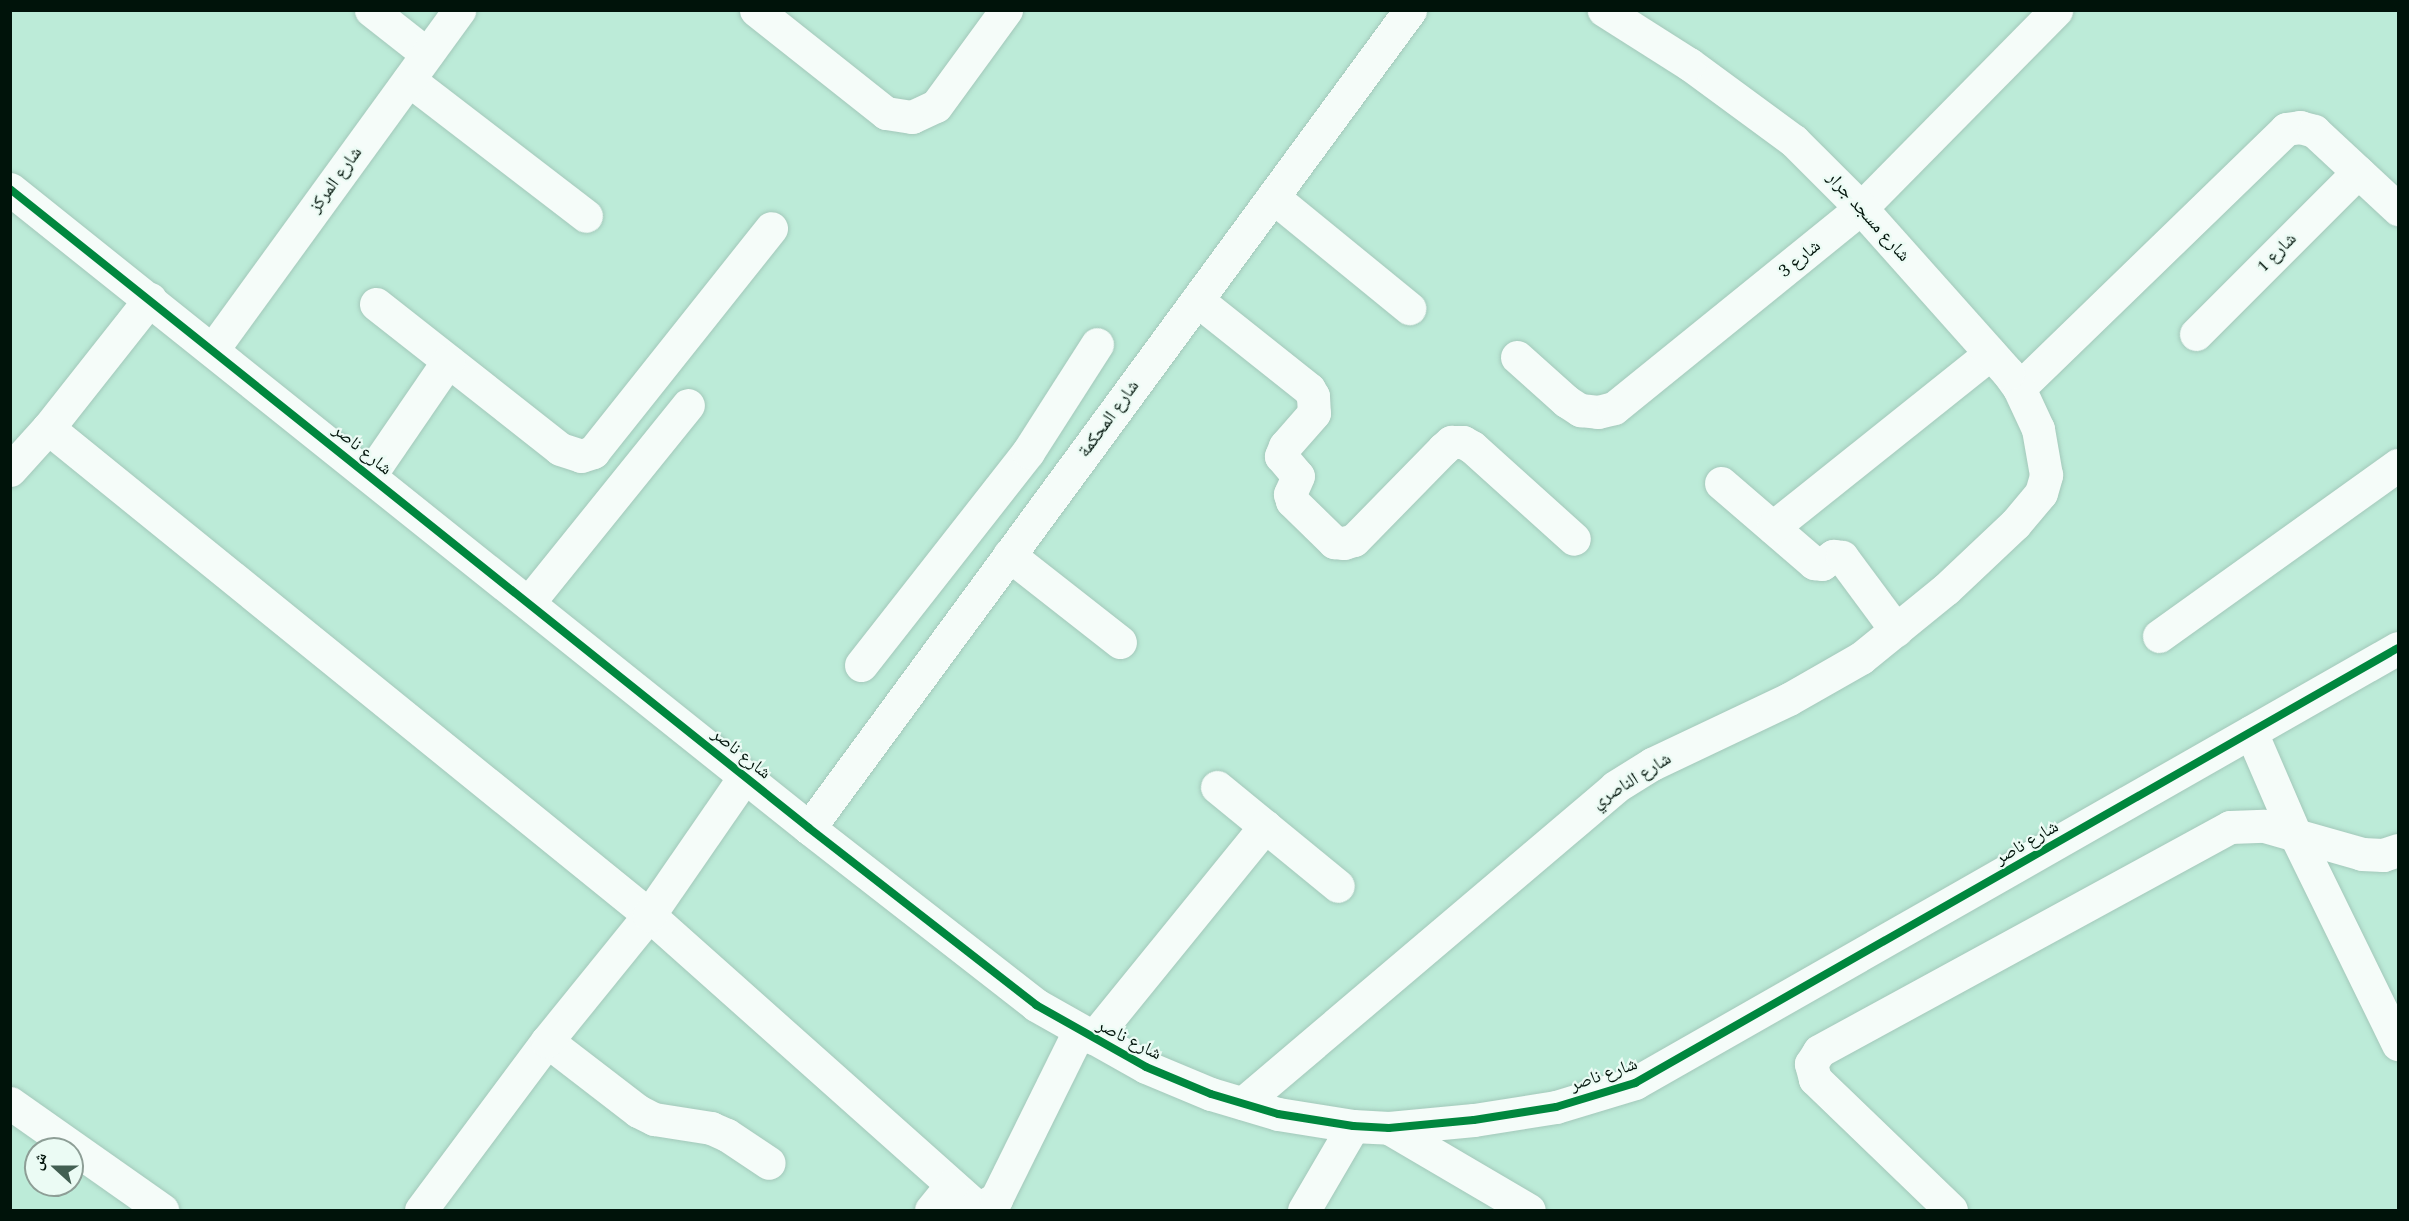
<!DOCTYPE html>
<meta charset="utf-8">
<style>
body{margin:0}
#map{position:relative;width:2409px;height:1221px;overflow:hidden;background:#bcebd8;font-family:Spectral,"Noto Naskh Arabic",serif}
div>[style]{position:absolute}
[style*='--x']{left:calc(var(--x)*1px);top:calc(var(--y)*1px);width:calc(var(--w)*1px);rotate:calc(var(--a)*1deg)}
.roads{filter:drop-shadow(0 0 2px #a3c8ba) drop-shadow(0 0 2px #a3c8ba)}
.minor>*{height:33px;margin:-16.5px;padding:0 16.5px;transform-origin:16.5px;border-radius:16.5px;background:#f5fcf9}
.cycleway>*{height:8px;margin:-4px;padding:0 4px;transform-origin:4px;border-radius:4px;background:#00873e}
span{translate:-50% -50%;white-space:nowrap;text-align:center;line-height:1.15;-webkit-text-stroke:4.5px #ebfbf4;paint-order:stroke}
.street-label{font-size:18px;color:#00130a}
.frame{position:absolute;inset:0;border:12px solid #00130a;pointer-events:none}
.north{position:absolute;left:24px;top:1137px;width:60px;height:60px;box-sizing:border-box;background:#ebfbf4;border:2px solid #8d9e96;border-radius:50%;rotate:291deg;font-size:16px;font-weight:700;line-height:24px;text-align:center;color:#00130a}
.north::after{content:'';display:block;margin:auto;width:21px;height:27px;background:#425f52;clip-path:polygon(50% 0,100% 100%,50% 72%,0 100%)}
</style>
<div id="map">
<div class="roads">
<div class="minor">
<i style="--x:371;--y:10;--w:71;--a:38.2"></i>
<i style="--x:756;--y:10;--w:166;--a:38.4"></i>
<i style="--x:886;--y:113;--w:26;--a:9"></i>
<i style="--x:912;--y:117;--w:26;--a:-25"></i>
<i style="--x:936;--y:106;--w:119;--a:-53.9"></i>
<i style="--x:409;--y:80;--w:223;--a:37.5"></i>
<i style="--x:10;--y:189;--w:1023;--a:38.65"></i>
<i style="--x:809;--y:828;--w:288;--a:37.9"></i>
<i style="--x:1036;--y:1005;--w:126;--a:29.4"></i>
<i style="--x:1146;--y:1067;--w:70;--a:22.6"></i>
<i style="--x:1211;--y:1094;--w:70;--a:16.6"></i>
<i style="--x:1278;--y:1114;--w:76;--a:9.1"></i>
<i style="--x:1353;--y:1126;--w:36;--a:3"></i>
<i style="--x:1389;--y:1128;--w:85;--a:-5.4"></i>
<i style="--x:1474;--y:1120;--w:83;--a:-9"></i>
<i style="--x:1556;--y:1107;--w:83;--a:-16.9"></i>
<i style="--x:1635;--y:1083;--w:878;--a:-29.69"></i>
<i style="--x:1273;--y:197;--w:176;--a:39.2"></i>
<i style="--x:150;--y:299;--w:164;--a:128.3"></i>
<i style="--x:48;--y:428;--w:774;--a:39.02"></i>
<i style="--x:649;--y:915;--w:436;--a:41.7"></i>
<i style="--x:974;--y:1205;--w:11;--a:0"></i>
<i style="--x:985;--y:1205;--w:13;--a:-29"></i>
<i style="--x:996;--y:1199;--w:187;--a:-63.7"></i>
<i style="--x:1197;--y:300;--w:143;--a:38.5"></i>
<i style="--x:1309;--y:389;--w:8;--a:60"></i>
<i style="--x:1313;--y:396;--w:17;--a:87"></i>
<i style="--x:1314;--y:413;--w:44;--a:131.3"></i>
<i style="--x:1285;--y:446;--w:11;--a:112"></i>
<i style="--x:1281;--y:456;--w:26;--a:50"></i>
<i style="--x:1298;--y:476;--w:20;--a:114"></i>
<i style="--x:1290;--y:494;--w:7;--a:74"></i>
<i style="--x:1292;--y:501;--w:59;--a:44.3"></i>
<i style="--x:1334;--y:542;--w:10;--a:6"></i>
<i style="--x:1344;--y:543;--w:10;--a:-17"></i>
<i style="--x:1354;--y:540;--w:127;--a:-45.6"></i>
<i style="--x:1443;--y:449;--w:11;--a:-41"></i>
<i style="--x:1451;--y:442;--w:12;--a:0"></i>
<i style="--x:1463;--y:442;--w:10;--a:29"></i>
<i style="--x:1472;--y:447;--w:137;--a:42"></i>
<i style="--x:376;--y:304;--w:234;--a:38.2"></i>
<i style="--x:560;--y:449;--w:22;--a:18"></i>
<i style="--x:581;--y:456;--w:13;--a:-18"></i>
<i style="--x:593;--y:452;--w:286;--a:-51.5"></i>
<i style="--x:2196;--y:334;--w:229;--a:-45"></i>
<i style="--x:213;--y:349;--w:419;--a:-54"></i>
<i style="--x:1517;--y:357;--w:66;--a:41.9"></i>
<i style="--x:1566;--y:401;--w:17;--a:33"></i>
<i style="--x:1580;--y:410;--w:18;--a:6"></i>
<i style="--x:1598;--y:412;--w:16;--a:-14"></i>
<i style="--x:1614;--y:408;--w:318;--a:-39"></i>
<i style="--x:1861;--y:208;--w:278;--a:-45.4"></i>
<i style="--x:2019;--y:388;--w:372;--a:-44.1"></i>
<i style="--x:2286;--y:129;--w:14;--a:-8"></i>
<i style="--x:2300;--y:127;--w:15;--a:16"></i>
<i style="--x:2314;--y:131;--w:115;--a:42.9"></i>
<i style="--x:10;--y:470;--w:57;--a:-47.9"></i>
<i style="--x:370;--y:475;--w:138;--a:-55.6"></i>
<i style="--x:1721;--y:483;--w:123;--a:40.7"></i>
<i style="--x:1814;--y:563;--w:8;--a:7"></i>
<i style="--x:1822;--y:564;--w:14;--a:-36"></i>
<i style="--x:1833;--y:556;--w:9;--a:6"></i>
<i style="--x:1842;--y:557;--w:91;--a:53.5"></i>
<i style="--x:1773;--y:527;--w:278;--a:-38.6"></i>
<i style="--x:1009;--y:555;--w:141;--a:38.1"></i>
<i style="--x:529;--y:602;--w:253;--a:-51.1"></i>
<i style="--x:2159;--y:636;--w:294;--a:-35.6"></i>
<i style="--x:861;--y:665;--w:271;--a:-51.9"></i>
<i style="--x:1028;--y:452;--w:128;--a:-57.4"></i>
<i style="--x:2251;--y:732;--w:111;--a:66.7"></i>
<i style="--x:2295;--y:834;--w:234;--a:63.9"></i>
<i style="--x:1217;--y:787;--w:156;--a:39.3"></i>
<i style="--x:809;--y:828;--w:1015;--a:-53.69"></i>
<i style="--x:1093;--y:1038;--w:273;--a:-50.9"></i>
<i style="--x:547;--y:1041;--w:115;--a:37.6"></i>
<i style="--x:638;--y:1111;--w:18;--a:27"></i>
<i style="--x:654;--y:1119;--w:58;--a:9"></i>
<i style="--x:711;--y:1128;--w:17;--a:24"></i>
<i style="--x:727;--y:1135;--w:50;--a:33.7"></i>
<i style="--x:10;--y:1103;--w:186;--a:35.1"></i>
<i style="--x:1243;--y:1103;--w:488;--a:-40.3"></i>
<i style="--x:1615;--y:787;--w:44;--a:-31.9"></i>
<i style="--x:1652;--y:764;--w:152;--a:-25.4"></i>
<i style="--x:1789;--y:699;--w:83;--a:-29.7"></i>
<i style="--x:1861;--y:658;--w:109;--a:-39.1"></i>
<i style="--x:1946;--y:589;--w:95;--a:-43.3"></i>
<i style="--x:2015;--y:524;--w:40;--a:-50"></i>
<i style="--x:2041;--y:493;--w:19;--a:-74"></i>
<i style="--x:2046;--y:475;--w:47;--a:-99.9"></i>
<i style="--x:2038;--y:429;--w:45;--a:-114.9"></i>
<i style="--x:2019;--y:388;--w:19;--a:-126"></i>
<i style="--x:2008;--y:373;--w:221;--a:-131.7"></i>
<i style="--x:1861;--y:208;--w:95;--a:-135"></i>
<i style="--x:1794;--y:141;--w:130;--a:-143.7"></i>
<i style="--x:1689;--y:64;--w:101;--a:-147.6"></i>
<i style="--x:1389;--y:1128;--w:162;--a:30.4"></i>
<i style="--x:421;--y:1210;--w:211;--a:-53.3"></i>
<i style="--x:547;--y:1041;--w:162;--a:-51"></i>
<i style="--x:649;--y:915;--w:169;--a:-55.4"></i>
<i style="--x:931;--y:1210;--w:32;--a:-51"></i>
<i style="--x:1304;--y:1210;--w:97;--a:-59.7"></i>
<i style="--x:1951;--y:1210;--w:189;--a:-136.1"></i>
<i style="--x:1815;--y:1079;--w:16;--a:-105"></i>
<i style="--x:1811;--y:1064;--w:15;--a:-58"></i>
<i style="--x:1819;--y:1051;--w:468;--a:-28.6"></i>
<i style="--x:2230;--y:827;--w:34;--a:-2"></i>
<i style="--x:2264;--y:826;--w:102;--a:15.9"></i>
<i style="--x:2362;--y:854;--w:21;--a:3"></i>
<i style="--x:2383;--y:855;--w:16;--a:-18"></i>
</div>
</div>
<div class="cycleway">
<i style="--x:10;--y:189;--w:1023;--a:38.65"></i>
<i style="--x:809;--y:828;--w:288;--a:37.9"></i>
<i style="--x:1036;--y:1005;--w:126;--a:29.4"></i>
<i style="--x:1146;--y:1067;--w:70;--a:22.6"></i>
<i style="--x:1211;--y:1094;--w:70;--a:16.6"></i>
<i style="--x:1278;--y:1114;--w:76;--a:9.1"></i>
<i style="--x:1353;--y:1126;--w:36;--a:3"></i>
<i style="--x:1389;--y:1128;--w:85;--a:-5.4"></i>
<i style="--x:1474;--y:1120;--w:83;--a:-9"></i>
<i style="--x:1556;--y:1107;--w:83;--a:-16.9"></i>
<i style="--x:1635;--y:1083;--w:878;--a:-29.69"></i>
</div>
<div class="street-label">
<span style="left:336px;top:180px;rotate:-54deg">شارع المركز</span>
<span style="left:1868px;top:217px;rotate:48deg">شارع مسجد جرار</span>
<span style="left:2277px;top:253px;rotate:-45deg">شارع 1</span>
<span style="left:1800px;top:259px;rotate:-39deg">شارع 3</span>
<span style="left:1109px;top:419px;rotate:-54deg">شارع المحكمة</span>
<span style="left:362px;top:450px;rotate:39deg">شارع ناصر</span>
<span style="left:741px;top:754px;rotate:39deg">شارع ناصر</span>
<span style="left:1632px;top:781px;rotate:-32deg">شارع الناصري</span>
<span style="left:2027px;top:843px;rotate:-30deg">شارع ناصر</span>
<span style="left:1129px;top:1040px;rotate:27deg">شارع ناصر</span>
<span style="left:1604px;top:1075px;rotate:-19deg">شارع ناصر</span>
</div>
<div class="frame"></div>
<div class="north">ش</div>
</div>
